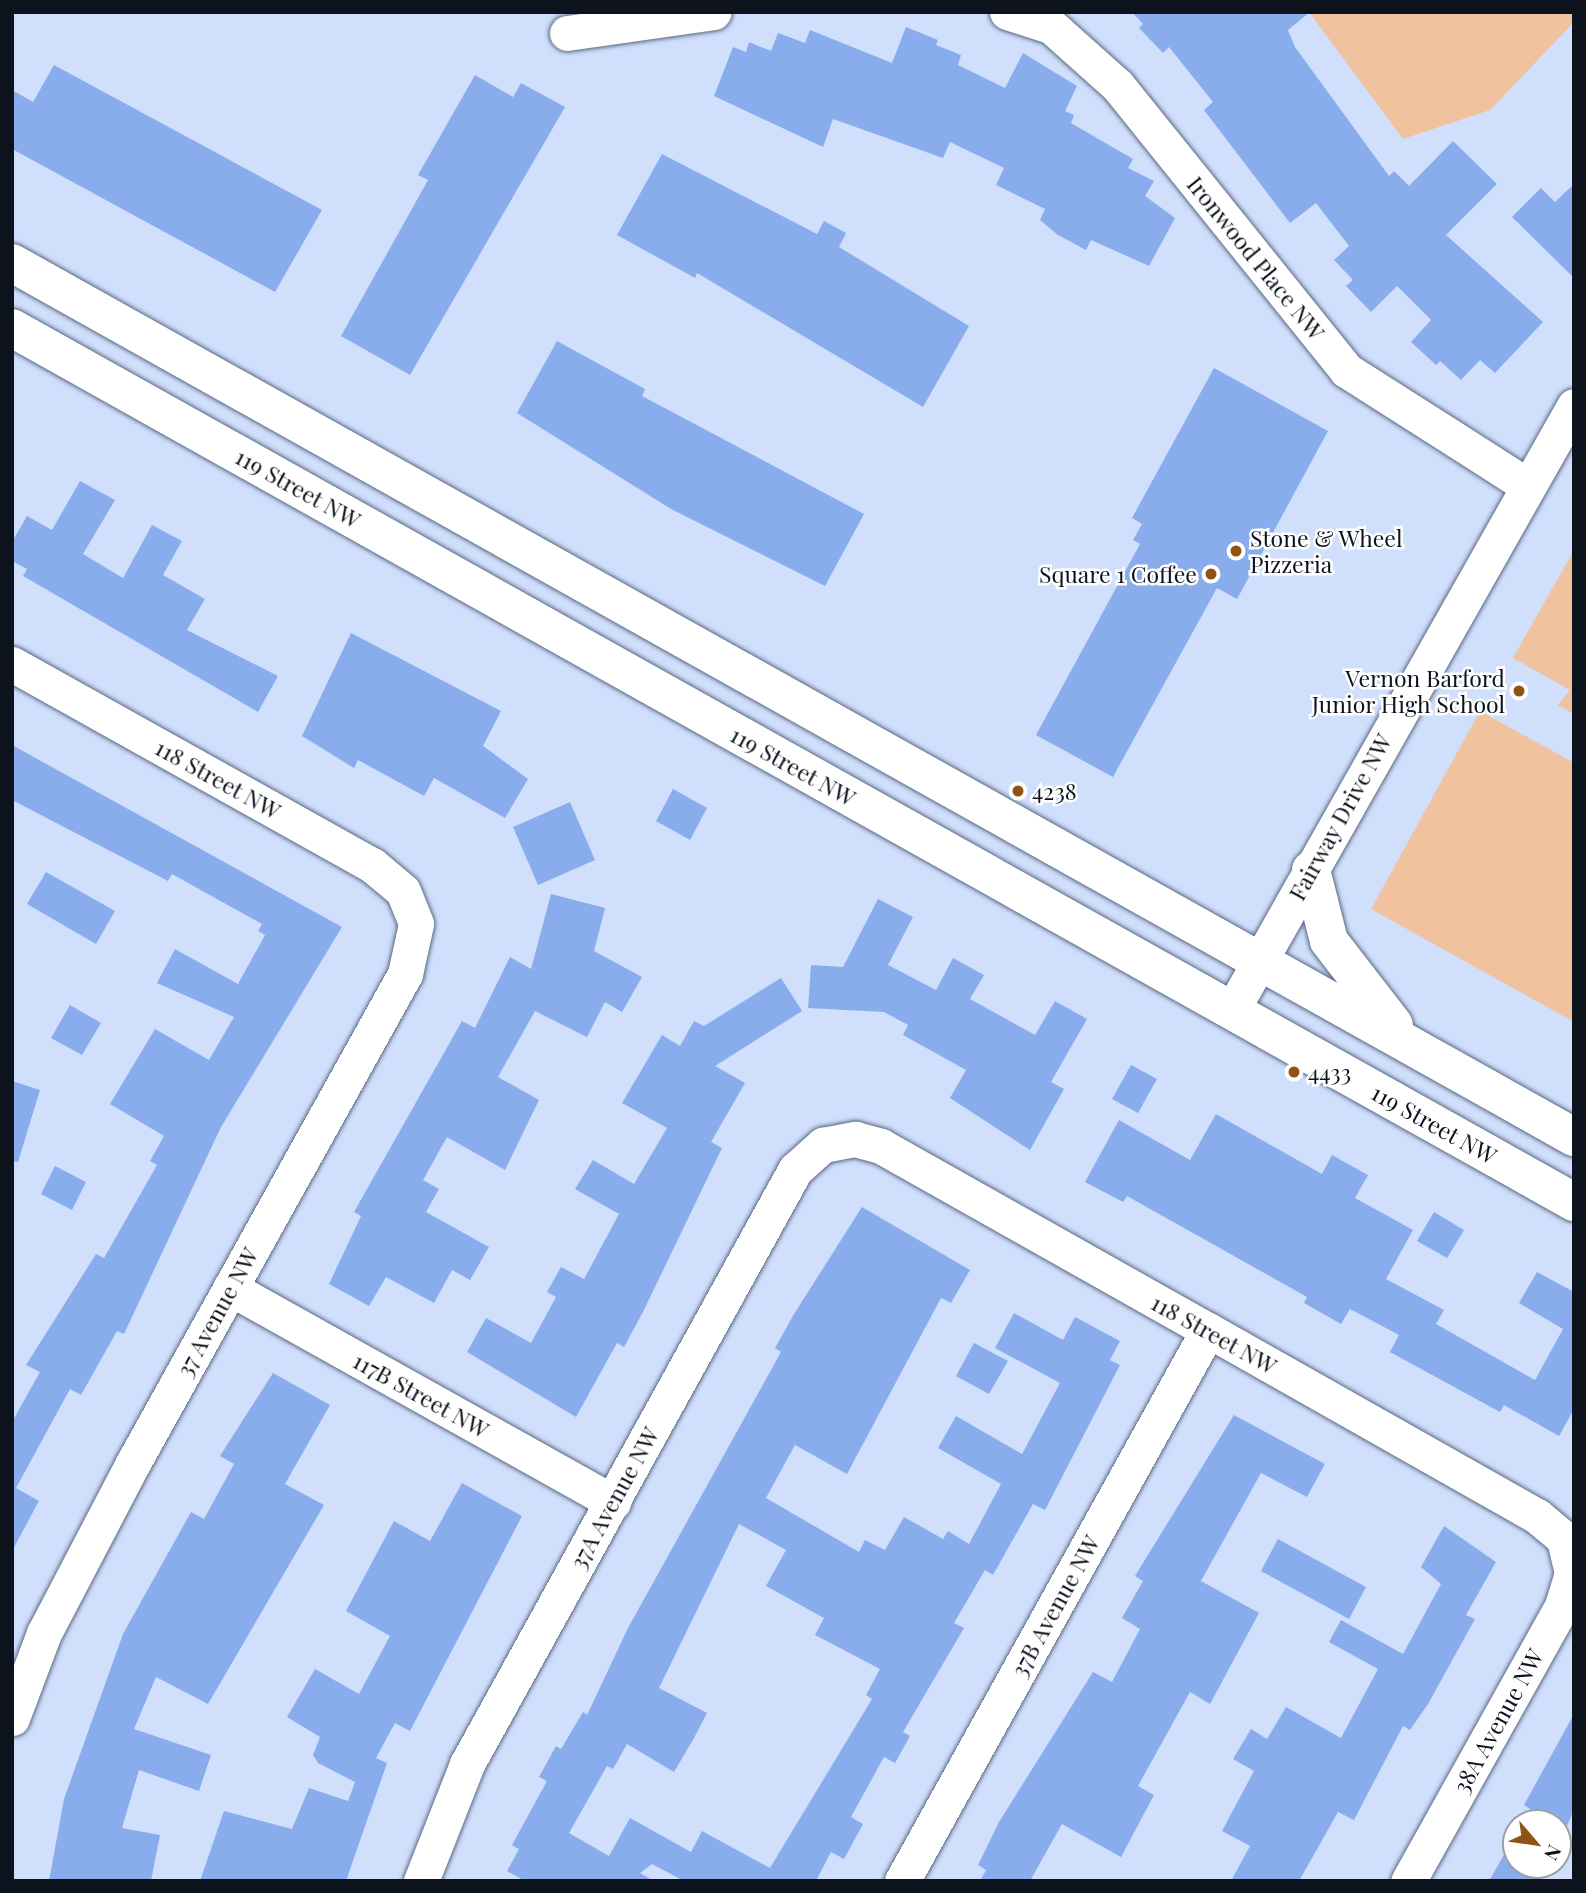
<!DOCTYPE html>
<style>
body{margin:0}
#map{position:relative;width:1586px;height:1893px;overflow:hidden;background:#cfdffc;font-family:"Playfair Display",serif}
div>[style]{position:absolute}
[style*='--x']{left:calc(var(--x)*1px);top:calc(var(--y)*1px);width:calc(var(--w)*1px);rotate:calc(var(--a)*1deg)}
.green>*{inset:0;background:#f0c29e}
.building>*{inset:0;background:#89adec}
.roads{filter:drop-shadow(0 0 2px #5a6982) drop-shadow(0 0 2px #5a6982)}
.minor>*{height:35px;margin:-17.5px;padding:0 17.5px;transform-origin:17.5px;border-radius:17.5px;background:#fff}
.major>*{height:38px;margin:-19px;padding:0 19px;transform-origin:19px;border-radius:19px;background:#fff}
.dots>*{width:19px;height:19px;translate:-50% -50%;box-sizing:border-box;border:4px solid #fff;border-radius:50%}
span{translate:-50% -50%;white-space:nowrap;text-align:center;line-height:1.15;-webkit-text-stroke:5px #fff;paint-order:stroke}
.street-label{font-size:23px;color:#0d131c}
.poi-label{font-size:23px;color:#0d131c}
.left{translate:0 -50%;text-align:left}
.right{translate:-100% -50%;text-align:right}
.frame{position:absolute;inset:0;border:14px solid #0d131c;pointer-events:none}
.north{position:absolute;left:1502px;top:1809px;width:70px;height:70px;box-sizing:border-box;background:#fff;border:2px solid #9ea1a4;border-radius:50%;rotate:119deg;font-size:19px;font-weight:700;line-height:28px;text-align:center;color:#0d131c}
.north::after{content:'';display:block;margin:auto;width:24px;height:32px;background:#905315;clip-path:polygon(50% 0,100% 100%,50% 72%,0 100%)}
</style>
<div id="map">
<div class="green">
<i style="clip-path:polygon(1309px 12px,1574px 12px,1574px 22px,1490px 110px,1403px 139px)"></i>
<i style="clip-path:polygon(1574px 550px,1574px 714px,1558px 705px,1570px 690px,1513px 658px)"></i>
<i style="clip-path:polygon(1480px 711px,1574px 763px,1574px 1022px,1371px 909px)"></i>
</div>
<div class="building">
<i style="clip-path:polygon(1132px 12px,1310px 12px,1288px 30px,1295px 47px,1389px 176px,1394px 171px,1409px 186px,1453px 141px,1497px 184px,1446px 235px,1543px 322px,1495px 373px,1480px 360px,1461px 380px,1440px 361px,1436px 365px,1411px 342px,1431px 320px,1397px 286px,1371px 312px,1346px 286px,1353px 280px,1334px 260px,1349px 246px,1316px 203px,1290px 223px,1204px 110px,1213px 102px,1169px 47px,1163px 53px,1139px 28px,1143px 24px)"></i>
<i style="clip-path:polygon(906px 27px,938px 40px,936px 45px,961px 55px,958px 65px,1005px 88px,1023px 53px,1077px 86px,1065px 111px,1074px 115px,1071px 123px,1133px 159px,1128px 168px,1154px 181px,1145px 196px,1175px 218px,1149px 266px,1091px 240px,1086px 250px,1058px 235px,1040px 220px,1045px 209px,996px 185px,1004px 168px,950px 142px,943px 158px,833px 119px,823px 147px,714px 96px,733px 47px,746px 52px,749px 42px,771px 51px,778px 33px,805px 43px,810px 30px,892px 63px)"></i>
<i style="clip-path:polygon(54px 65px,322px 210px,275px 292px,12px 149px,12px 90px,33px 102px)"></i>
<i style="clip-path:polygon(475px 75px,513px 97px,521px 83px,565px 107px,410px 375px,341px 336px,428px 180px,418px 175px)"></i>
<i style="clip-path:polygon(662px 154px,817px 234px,824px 221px,846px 233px,839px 247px,969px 326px,923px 407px,697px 273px,695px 278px,617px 235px)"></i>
<i style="clip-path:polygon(1574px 184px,1574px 278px,1512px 217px,1541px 188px,1555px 202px)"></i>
<i style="clip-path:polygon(557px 341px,645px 389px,642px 396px,864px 514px,825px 586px,671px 509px,517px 413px)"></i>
<i style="clip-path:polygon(1214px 368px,1328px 431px,1237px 599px,1217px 588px,1113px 777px,1036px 735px,1140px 544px,1133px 540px,1142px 524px,1132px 518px)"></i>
<i style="clip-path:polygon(80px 481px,115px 500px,83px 554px,123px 578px,152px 525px,182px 541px,163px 575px,205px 599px,187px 630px,278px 676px,258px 712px,23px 576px,27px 569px,12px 561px,12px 542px,27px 516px,52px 530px)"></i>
<i style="clip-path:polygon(351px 633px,501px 711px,483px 746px,528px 779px,505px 818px,434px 778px,424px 796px,358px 760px,354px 768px,302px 736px)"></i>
<i style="clip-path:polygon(12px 745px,342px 927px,221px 1127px,124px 1334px,117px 1331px,81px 1395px,70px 1389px,16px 1488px,39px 1501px,12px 1551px,12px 1422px,40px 1372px,26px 1365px,96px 1254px,104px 1258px,157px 1165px,150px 1161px,164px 1136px,110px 1104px,155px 1029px,209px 1060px,234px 1017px,157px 983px,175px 949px,238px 984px,265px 935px,258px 931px,262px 924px,172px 874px,168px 881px,12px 800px)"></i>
<i style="clip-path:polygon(673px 789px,707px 808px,690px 840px,656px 821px)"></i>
<i style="clip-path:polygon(570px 802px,595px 860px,538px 885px,513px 827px)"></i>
<i style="clip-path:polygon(46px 872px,115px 911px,96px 944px,27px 904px)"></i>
<i style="clip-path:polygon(551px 894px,605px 908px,594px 951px,642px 977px,622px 1012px,605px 1002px,587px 1037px,535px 1011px,498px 1077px,539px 1100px,505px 1170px,447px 1137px,423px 1180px,439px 1189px,426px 1212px,489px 1247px,470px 1280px,452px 1270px,434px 1303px,386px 1277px,369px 1306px,329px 1284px,361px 1216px,354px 1212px,462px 1021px,475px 1028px,510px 957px,531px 969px)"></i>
<i style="clip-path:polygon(878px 899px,913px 917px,888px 965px,936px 990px,953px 958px,984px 975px,970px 999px,1035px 1035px,1055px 1001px,1087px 1019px,1051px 1082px,1064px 1089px,1030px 1150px,950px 1098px,966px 1070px,903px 1035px,908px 1025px,884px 1012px,808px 1008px,811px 965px,843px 967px)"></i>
<i style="clip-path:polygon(781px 978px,802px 1011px,715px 1066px,745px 1083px,711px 1142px,722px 1148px,643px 1312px,624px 1347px,617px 1343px,576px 1417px,467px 1352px,486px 1318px,531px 1343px,556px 1297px,547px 1292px,561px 1267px,584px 1279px,619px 1214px,575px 1189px,593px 1160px,634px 1184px,667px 1128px,622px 1103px,662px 1035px,680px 1046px,694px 1021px,704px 1026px)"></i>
<i style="clip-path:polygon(70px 1005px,101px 1023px,82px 1055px,51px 1038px)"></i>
<i style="clip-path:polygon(1131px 1065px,1157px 1079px,1138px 1113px,1112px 1099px)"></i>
<i style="clip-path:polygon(12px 1081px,40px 1090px,18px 1162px,12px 1161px)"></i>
<i style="clip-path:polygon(1216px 1114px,1322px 1174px,1332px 1155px,1368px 1175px,1355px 1198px,1413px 1230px,1386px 1279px,1444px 1310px,1436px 1324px,1535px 1380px,1563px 1329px,1519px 1303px,1537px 1272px,1574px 1292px,1574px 1409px,1559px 1436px,1504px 1405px,1500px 1412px,1390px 1352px,1399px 1335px,1350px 1309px,1341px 1324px,1304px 1303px,1307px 1297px,1127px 1196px,1123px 1202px,1085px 1182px,1119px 1120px,1190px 1160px)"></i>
<i style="clip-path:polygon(55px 1166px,86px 1182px,72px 1210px,41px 1194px)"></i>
<i style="clip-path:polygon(evenodd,862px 1207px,970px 1270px,951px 1303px,941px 1298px,847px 1474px,795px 1445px,766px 1498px,859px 1552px,865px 1540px,885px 1550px,904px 1517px,943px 1539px,948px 1531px,969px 1544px,1001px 1484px,938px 1448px,956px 1416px,1022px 1454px,1060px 1383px,995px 1348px,1014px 1313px,1063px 1340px,1075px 1317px,1120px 1341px,1110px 1360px,1120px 1365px,1045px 1510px,1033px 1504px,993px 1575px,985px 1570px,954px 1623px,964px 1628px,903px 1732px,910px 1736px,895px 1763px,884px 1757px,851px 1817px,863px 1824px,844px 1859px,831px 1852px,816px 1881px,684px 1881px,652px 1864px,640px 1873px,654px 1881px,525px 1881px,507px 1871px,519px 1849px,512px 1845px,547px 1781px,539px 1777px,556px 1746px,561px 1749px,583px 1712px,587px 1715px,628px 1628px,781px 1352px,775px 1348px,794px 1314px,862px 1207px,739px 1524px,786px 1550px,766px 1586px,824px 1618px,815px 1635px,880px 1669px,866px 1695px,872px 1699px,770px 1868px,702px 1831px,691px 1852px,630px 1818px,609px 1856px,569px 1833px,607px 1766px,613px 1769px,627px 1744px,674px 1772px,694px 1738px,707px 1713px,659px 1688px,739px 1524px)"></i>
<i style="clip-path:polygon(1434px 1212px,1464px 1230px,1447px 1258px,1417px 1241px)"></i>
<i style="clip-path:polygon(974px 1343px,1008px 1361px,989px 1394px,956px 1376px)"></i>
<i style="clip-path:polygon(273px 1373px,330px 1405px,285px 1484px,324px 1505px,208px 1704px,156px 1677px,134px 1729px,211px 1755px,199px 1791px,139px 1770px,122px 1828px,160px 1835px,151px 1881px,49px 1881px,64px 1799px,123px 1634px,191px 1512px,204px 1519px,234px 1464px,220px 1456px)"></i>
<i style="clip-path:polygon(1234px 1415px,1325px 1464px,1307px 1497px,1261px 1473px,1201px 1581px,1259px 1613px,1210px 1704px,1190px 1692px,1138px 1786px,1154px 1795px,1121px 1857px,1062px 1824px,1030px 1881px,980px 1881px,986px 1870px,978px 1865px,999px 1822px,1093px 1672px,1112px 1682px,1140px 1629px,1122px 1618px,1143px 1581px,1135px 1576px)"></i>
<i style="clip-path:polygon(462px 1483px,522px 1516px,410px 1731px,395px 1723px,376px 1758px,387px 1763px,346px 1881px,200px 1881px,224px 1811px,292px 1829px,309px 1788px,348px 1801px,355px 1782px,318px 1763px,313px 1755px,320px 1737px,287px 1717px,315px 1669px,359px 1694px,390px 1636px,346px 1611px,394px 1521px,430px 1541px)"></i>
<i style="clip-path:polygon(1444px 1526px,1496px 1562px,1466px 1615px,1475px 1619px,1428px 1704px,1410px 1730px,1403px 1726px,1354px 1820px,1338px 1812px,1299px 1881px,1231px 1881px,1250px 1846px,1222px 1831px,1254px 1771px,1233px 1759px,1251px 1729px,1267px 1739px,1286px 1707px,1341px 1738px,1378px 1669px,1329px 1642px,1341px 1620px,1403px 1654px,1441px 1584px,1421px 1567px)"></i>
<i style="clip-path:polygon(1278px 1539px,1366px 1587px,1349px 1619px,1261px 1571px)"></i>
<i style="clip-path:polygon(1574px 1714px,1574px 1809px,1558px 1848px,1558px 1823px,1522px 1823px,1530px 1809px,1524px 1805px)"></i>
<i style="clip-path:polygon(1516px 1834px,1516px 1865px,1548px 1865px,1539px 1881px,1489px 1881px)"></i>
</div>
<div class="roads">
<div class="minor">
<i style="--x:1007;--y:12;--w:46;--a:17.7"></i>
<i style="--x:1051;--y:26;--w:90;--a:41.8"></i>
<i style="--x:1118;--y:86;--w:364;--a:51.2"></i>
<i style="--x:1346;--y:370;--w:212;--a:32.5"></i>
<i style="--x:567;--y:33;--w:148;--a:-8.1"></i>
<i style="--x:12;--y:664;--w:412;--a:29.2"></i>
<i style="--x:372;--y:865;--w:40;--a:40"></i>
<i style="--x:403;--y:891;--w:35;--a:68"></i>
<i style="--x:416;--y:924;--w:51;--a:102.4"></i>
<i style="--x:405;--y:974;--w:560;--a:119.08"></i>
<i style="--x:133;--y:1463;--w:192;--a:117.6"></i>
<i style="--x:44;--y:1633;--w:91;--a:110.6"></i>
<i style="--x:1232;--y:1010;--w:694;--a:-60.48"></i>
<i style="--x:230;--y:1288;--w:439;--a:29.2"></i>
<i style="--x:421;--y:1881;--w:126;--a:-68.5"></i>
<i style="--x:467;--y:1764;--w:679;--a:-61.09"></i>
<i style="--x:795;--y:1170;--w:38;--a:-42"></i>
<i style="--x:823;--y:1145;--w:33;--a:-11"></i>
<i style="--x:855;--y:1139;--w:27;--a:15"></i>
<i style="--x:881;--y:1146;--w:375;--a:29.4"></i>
<i style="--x:1208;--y:1330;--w:378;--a:29.5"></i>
<i style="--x:1537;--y:1516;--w:35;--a:40"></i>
<i style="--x:1564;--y:1539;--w:35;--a:77"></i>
<i style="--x:1572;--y:1573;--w:34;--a:107"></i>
<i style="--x:1562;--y:1606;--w:315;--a:119.2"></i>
<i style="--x:902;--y:1881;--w:630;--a:-60.95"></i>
</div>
<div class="major">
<i style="--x:12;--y:263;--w:1790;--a:29.23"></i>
<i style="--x:12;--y:328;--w:1790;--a:29.23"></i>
<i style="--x:1311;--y:870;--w:73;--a:75.8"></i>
<i style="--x:1329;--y:941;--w:106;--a:52.3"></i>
</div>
</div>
<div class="dots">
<i style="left:1236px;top:551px;background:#905315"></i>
<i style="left:1211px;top:574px;background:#905315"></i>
<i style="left:1519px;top:691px;background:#905315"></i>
<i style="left:1018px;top:791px;background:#905315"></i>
<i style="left:1294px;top:1072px;background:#905315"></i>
</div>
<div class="street-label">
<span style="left:1256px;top:258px;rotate:51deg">Ironwood Place NW</span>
<span style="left:298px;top:488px;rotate:29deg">119 Street NW</span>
<span style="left:793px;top:766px;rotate:29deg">119 Street NW</span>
<span style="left:218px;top:779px;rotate:29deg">118 Street NW</span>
<span style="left:1340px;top:817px;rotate:-61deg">Fairway Drive NW</span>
<span style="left:1434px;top:1124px;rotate:29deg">119 Street NW</span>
<span style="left:217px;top:1312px;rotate:-61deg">37 Avenue NW</span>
<span style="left:1214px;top:1334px;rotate:29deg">118 Street NW</span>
<span style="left:421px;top:1395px;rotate:29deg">117B Street NW</span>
<span style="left:614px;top:1498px;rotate:-61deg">37A Avenue NW</span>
<span style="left:1055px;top:1606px;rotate:-61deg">37B Avenue NW</span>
<span style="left:1498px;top:1721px;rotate:-61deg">38A Avenue NW</span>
</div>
<div class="poi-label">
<span class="left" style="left:1250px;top:551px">Stone &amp; Wheel<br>Pizzeria</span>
<span class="right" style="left:1197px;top:574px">Square 1 Coffee</span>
<span class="right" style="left:1505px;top:691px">Vernon Barford<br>Junior High School</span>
<span class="left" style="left:1032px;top:791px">4238</span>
<span class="left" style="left:1308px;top:1072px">4433</span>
</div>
<div class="frame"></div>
<div class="north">N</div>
</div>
